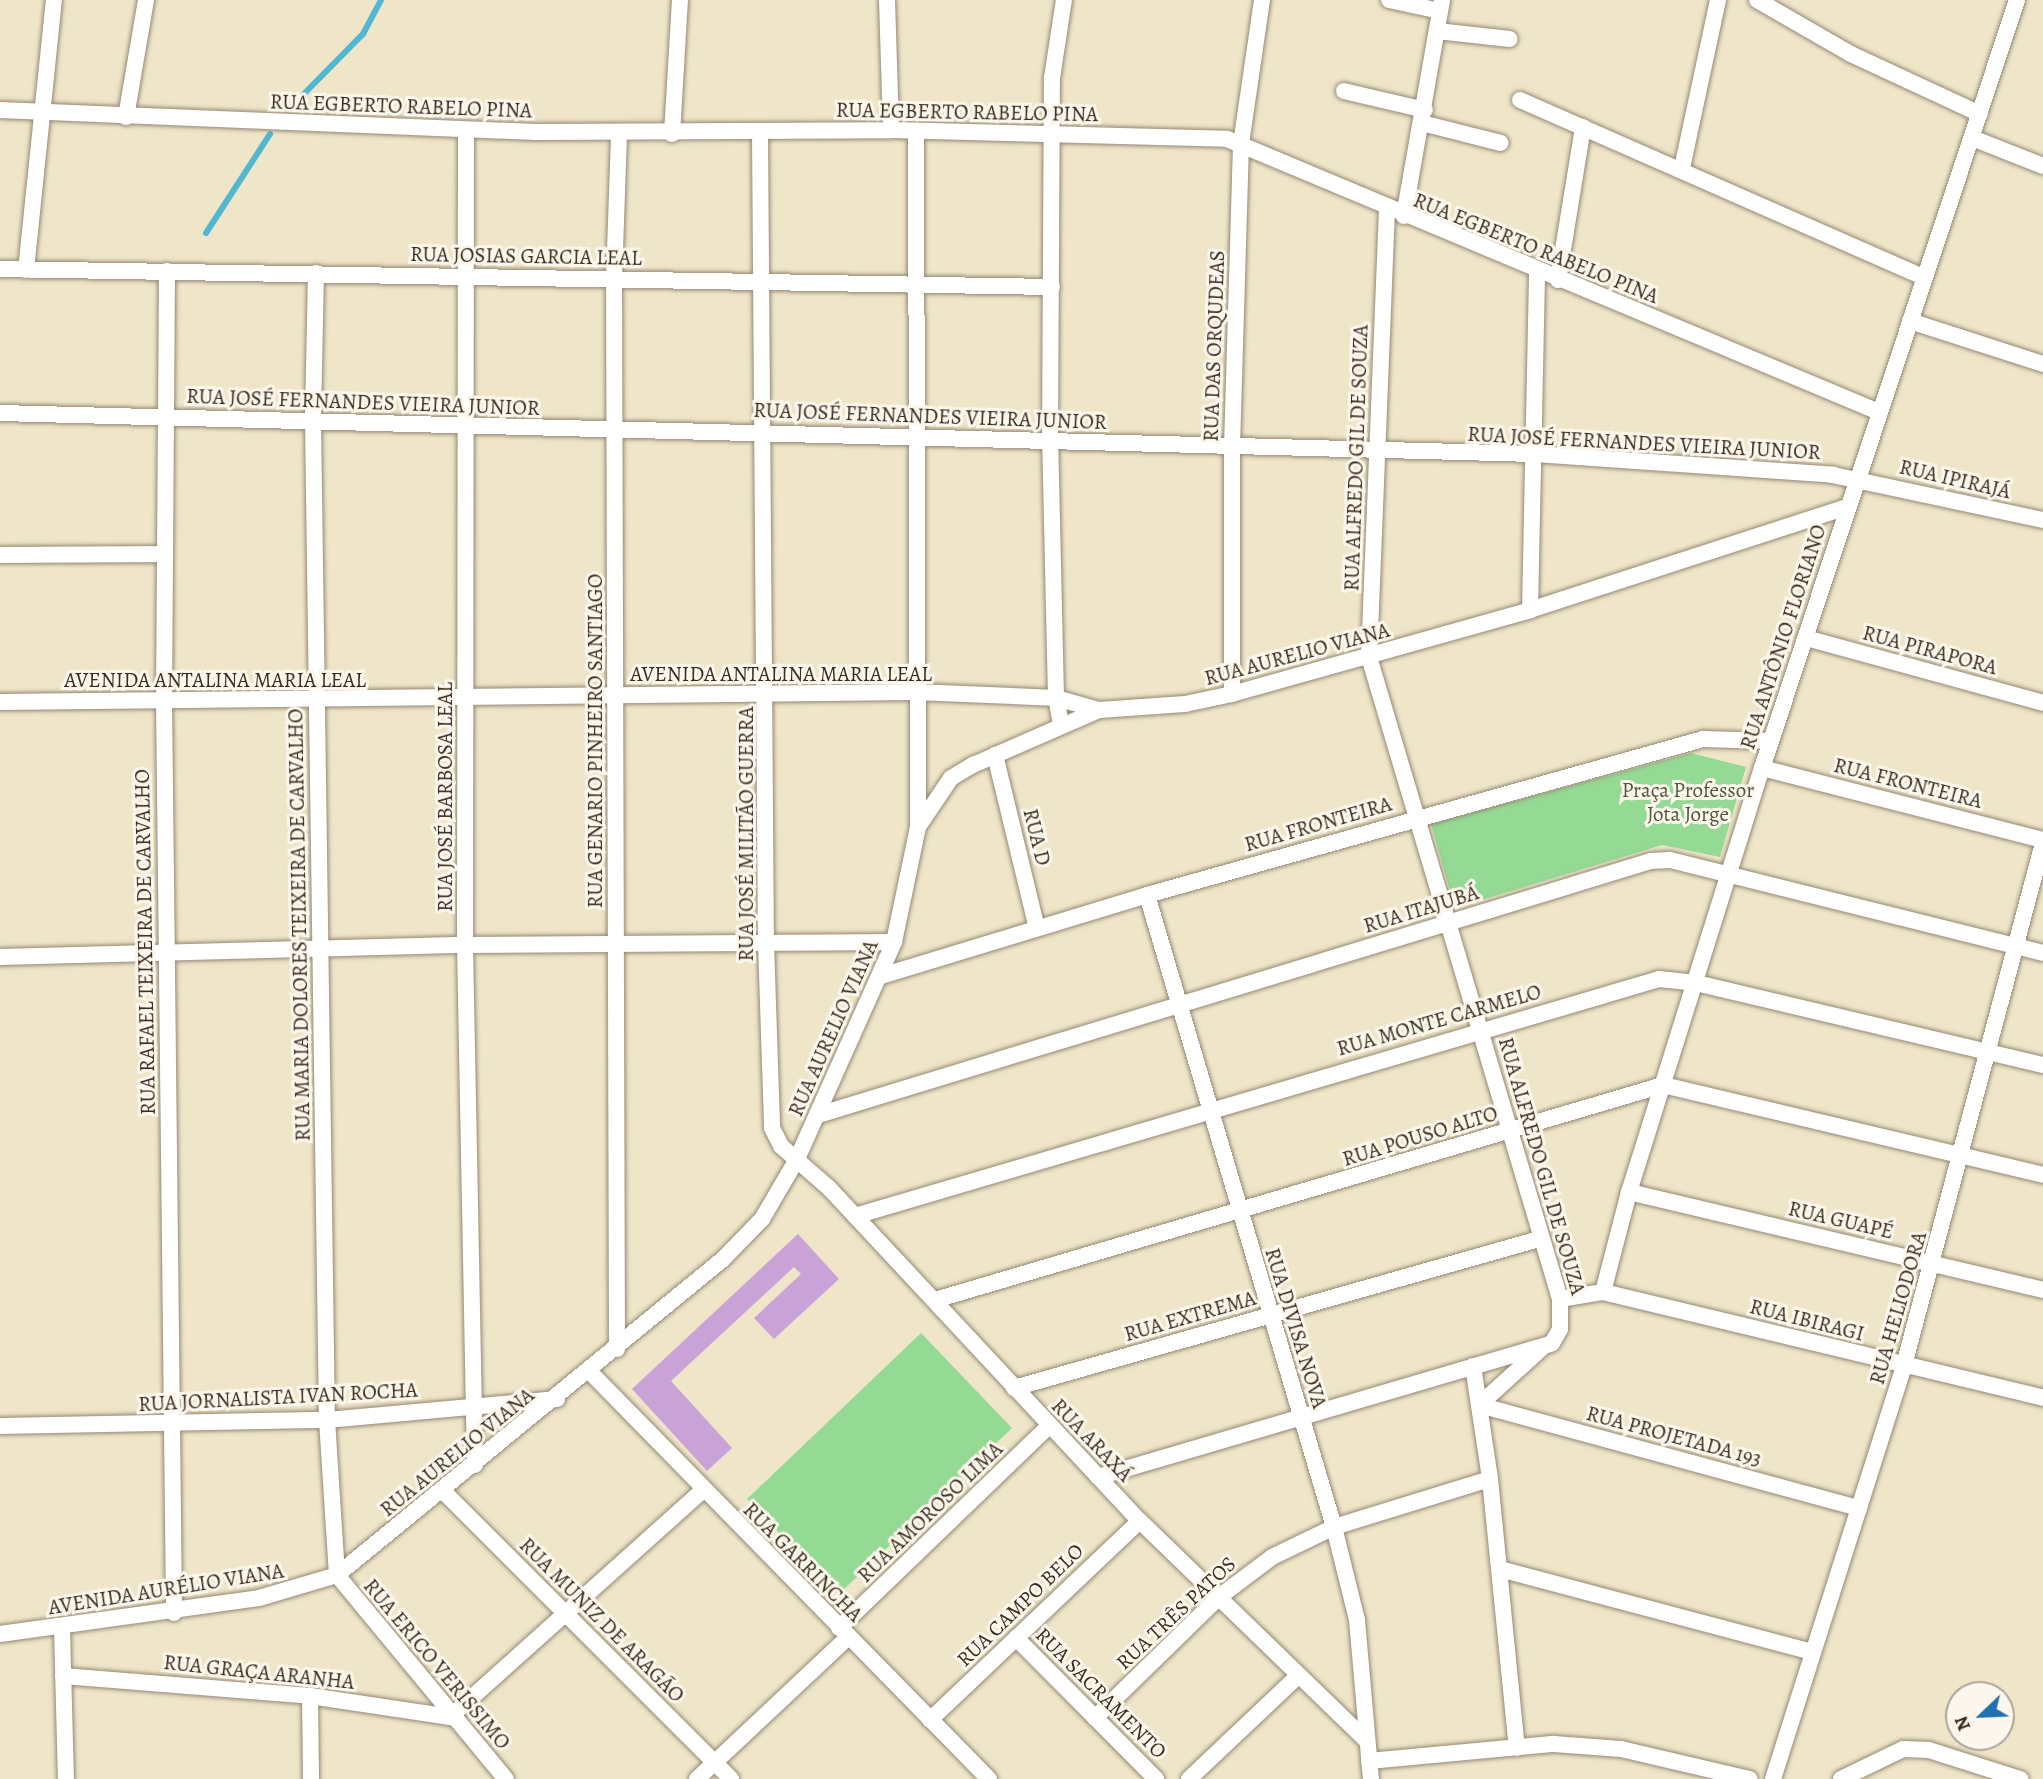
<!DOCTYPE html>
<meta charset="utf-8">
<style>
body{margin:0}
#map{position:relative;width:2043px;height:1779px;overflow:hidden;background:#efe6c9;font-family:Alegreya,serif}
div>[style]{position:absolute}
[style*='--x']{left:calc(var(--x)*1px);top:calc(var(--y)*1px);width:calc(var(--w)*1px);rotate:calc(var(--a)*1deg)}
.green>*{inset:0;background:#94da94}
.stream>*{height:6px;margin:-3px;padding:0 3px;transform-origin:3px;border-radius:3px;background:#52b7d0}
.building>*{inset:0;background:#c9a3d7}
.roads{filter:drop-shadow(0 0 2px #958874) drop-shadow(0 0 2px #958874)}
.street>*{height:16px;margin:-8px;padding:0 8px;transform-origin:8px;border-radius:8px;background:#fff}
span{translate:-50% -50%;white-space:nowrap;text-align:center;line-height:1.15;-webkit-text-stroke:6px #fbf7ec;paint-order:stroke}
.street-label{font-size:21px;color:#3b2a1e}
.park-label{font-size:21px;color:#51563c}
.north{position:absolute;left:1945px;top:1681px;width:70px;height:70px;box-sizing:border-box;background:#fbf7ec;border:2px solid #aea59a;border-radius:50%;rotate:247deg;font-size:19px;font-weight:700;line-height:28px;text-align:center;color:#3b2a1e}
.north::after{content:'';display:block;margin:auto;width:24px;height:32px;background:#1f6fb2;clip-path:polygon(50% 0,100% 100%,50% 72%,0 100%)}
</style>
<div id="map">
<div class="green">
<i style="clip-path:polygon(1691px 753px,1746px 767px,1720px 857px,1662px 845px,1455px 908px,1431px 824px)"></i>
<i style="clip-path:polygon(921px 1333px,1012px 1428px,838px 1595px,747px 1499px)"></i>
</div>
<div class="stream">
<i style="--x:294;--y:104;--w:98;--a:-45.4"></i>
<i style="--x:363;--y:34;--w:38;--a:-62"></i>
<i style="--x:206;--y:233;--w:118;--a:-57.1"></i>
</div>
<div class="building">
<i style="clip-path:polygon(798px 1234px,839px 1279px,774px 1339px,754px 1318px,801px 1274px,794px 1267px,671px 1381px,732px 1448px,707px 1471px,632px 1389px)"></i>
</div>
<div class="roads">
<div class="street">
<i style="--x:887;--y:0;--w:130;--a:88.2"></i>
<i style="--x:1389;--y:0;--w:52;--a:12.2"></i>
<i style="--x:1757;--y:0;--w:108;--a:29.9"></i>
<i style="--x:1851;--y:54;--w:142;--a:24.9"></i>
<i style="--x:1437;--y:31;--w:73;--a:6.3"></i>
<i style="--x:1344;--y:91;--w:83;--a:13.2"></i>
<i style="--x:1520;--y:100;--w:441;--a:23.7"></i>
<i style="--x:0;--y:110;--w:537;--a:2.35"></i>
<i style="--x:537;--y:132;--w:354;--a:-0.3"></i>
<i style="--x:891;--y:130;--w:336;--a:1.5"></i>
<i style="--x:1227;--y:139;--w:707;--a:22.72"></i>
<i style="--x:126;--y:117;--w:119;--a:-80.3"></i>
<i style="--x:1422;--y:123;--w:81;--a:14.2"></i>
<i style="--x:466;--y:130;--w:815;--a:90.07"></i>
<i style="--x:465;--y:945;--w:520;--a:88.9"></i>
<i style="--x:916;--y:131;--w:696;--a:89.84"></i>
<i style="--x:760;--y:132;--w:811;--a:89.58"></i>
<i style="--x:766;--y:943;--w:185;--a:88.1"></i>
<i style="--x:772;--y:1128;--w:20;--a:63"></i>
<i style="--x:781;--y:1146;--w:64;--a:41.2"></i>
<i style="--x:829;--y:1188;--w:456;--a:47"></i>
<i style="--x:1140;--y:1521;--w:316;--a:44.1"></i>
<i style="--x:672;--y:134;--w:134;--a:-86.6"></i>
<i style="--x:1972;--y:138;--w:76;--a:21.5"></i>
<i style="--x:1682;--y:168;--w:172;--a:-77.9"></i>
<i style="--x:1404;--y:216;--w:219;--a:-80"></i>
<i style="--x:0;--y:269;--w:1052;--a:0.98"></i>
<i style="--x:26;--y:270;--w:271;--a:-84.1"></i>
<i style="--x:167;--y:271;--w:428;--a:90.4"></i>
<i style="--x:164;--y:699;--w:914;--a:89.37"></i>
<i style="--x:316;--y:273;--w:148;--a:91.2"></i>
<i style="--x:313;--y:421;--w:999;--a:89.2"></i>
<i style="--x:327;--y:1420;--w:155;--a:86.3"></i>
<i style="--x:1558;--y:280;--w:155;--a:-80.7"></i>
<i style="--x:1910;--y:321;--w:140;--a:17.9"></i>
<i style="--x:0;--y:413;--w:1537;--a:1.53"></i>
<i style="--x:1536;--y:454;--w:298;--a:4"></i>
<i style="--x:1833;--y:475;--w:215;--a:12.1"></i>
<i style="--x:0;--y:555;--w:165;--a:-0.3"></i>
<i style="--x:1530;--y:610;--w:338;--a:-88.8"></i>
<i style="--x:1806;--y:638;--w:246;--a:15.3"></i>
<i style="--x:1232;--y:694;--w:247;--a:-90"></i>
<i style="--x:1232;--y:447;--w:303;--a:-88.3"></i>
<i style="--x:1241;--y:144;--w:146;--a:-81.7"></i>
<i style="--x:0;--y:702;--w:915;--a:-0.63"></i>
<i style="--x:915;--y:692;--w:141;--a:2.4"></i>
<i style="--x:1056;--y:698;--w:45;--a:15.6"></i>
<i style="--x:1061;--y:725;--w:27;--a:-100"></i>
<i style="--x:1056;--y:698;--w:257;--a:-91.3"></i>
<i style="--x:1050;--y:441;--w:363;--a:-89.7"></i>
<i style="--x:1052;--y:78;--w:79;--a:-81.3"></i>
<i style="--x:995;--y:755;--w:178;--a:76.4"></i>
<i style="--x:1762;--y:768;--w:290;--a:14.4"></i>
<i style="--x:1147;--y:895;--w:659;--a:73.52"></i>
<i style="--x:1334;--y:1527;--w:96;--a:76.1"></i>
<i style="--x:1357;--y:1620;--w:160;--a:85"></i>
<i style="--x:0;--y:957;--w:465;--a:-1.5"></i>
<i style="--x:465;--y:945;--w:429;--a:-0.4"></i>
<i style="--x:881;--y:976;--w:278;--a:-16.9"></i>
<i style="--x:1147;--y:895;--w:577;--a:-15.67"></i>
<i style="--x:1703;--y:739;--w:68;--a:1.7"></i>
<i style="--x:818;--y:1115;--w:871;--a:-16.96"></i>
<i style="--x:1651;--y:861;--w:19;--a:-3"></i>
<i style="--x:1670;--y:860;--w:384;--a:14"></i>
<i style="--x:1629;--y:1192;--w:425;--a:13.3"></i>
<i style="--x:855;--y:1216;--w:838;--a:-16.42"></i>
<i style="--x:1659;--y:979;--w:37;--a:6"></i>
<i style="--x:1696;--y:983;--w:357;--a:13.3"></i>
<i style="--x:1603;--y:1292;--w:103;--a:-75.4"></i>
<i style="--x:1629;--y:1192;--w:444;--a:-72.6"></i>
<i style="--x:1762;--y:768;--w:809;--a:-71.63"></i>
<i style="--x:1560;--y:1299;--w:44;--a:-9.2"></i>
<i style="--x:1603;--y:1292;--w:453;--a:13.5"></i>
<i style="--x:935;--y:1300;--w:759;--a:-16.45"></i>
<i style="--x:1663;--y:1085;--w:391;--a:13.3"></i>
<i style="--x:617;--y:1349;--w:1070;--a:-90.16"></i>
<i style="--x:614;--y:279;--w:145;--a:-88"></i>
<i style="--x:1473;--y:1366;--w:114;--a:81.4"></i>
<i style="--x:1490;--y:1479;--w:270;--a:84.3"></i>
<i style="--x:590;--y:1372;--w:570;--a:45.57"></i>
<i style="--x:1014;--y:1388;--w:546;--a:-15.84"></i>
<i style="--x:1479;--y:1405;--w:394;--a:15.2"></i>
<i style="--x:1479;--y:1405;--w:84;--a:-42.1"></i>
<i style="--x:0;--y:1426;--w:327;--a:-1.1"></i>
<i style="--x:327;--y:1420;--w:231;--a:-5.2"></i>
<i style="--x:1098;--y:1477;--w:473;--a:-16.4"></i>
<i style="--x:1552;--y:1343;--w:16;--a:-60"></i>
<i style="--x:1560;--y:1329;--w:30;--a:-90"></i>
<i style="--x:1560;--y:1299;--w:670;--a:-106.57"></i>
<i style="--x:1369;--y:657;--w:448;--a:-87.7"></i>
<i style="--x:442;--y:1490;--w:409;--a:45"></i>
<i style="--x:1500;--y:1569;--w:322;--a:14.9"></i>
<i style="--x:337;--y:1575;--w:265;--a:50.4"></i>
<i style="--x:839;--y:1628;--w:291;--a:-43.9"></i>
<i style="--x:62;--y:1629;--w:150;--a:88.5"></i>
<i style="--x:0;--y:1634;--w:261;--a:-7.9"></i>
<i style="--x:259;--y:1598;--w:81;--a:-16.4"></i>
<i style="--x:337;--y:1575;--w:499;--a:-39.3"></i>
<i style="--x:723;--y:1259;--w:56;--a:-45.7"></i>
<i style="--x:762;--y:1219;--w:69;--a:-59.7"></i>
<i style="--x:797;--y:1159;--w:238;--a:-65.9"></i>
<i style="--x:894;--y:942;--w:117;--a:-78.2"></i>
<i style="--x:918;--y:827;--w:59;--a:-56"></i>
<i style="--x:951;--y:778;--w:26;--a:-31"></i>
<i style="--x:973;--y:765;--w:137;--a:-23.6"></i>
<i style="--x:1099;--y:710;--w:86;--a:-4"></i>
<i style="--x:1185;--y:704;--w:48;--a:-12"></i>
<i style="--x:1232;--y:694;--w:310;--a:-15.7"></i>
<i style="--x:1530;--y:610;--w:333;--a:-18"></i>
<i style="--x:1016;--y:1638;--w:199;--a:45.2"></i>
<i style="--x:63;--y:1676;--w:248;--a:4.6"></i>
<i style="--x:310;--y:1696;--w:142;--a:8.5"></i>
<i style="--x:450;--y:1717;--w:338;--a:-41.9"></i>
<i style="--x:310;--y:1696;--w:83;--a:89.3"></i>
<i style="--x:1095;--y:1718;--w:173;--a:-44.3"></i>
<i style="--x:1219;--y:1597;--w:66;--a:-37"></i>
<i style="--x:1272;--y:1557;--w:69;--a:-25.8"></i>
<i style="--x:1334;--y:1527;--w:163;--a:-17.1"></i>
<i style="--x:930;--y:1720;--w:289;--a:-43.5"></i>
<i style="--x:1369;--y:1761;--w:186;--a:-5.3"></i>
<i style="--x:1554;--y:1744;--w:67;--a:4.3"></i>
<i style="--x:1621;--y:1749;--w:132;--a:13.1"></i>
<i style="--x:697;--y:1779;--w:207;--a:-43.2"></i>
<i style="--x:1189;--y:1779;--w:149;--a:-43.4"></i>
<i style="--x:1773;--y:1779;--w:434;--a:-72.4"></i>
<i style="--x:1904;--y:1365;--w:540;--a:-75.09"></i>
<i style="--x:1841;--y:1779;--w:69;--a:-25.8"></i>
<i style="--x:1903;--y:1749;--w:26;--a:2"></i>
<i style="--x:1929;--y:1750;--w:96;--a:17.7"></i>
</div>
</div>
<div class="street-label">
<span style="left:401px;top:106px;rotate:2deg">RUA EGBERTO RABELO PINA</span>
<span style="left:967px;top:112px;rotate:1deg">RUA EGBERTO RABELO PINA</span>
<span style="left:1536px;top:248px;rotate:22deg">RUA EGBERTO RABELO PINA</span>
<span style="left:526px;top:256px;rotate:1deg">RUA JOSIAS GARCIA LEAL</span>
<span style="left:1214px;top:346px;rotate:-88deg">RUA DAS ORQUDEAS</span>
<span style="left:363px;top:402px;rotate:2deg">RUA JOSÉ FERNANDES VIEIRA JUNIOR</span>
<span style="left:930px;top:416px;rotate:2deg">RUA JOSÉ FERNANDES VIEIRA JUNIOR</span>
<span style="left:1644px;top:443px;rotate:3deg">RUA JOSÉ FERNANDES VIEIRA JUNIOR</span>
<span style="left:1356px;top:458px;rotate:-88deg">RUA ALFREDO GIL DE SOUZA</span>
<span style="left:1955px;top:479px;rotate:13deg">RUA IPIRAJÁ</span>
<span style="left:1783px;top:637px;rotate:-72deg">RUA ANTÔNIO FLORIANO</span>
<span style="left:1930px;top:650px;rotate:15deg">RUA PIRAPORA</span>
<span style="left:1297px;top:654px;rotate:-15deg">RUA AURELIO VIANA</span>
<span style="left:781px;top:674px">AVENIDA ANTALINA MARIA LEAL</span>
<span style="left:215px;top:680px">AVENIDA ANTALINA MARIA LEAL</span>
<span style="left:595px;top:741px;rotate:-90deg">RUA GENARIO PINHEIRO SANTIAGO</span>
<span style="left:1908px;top:783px;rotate:14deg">RUA FRONTEIRA</span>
<span style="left:445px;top:797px;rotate:-90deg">RUA JOSÉ BARBOSA LEAL</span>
<span style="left:1318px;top:824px;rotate:-16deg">RUA FRONTEIRA</span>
<span style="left:746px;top:834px;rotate:-90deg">RUA JOSÉ MILITÃO GUERRA</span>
<span style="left:1037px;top:837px;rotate:76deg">RUA D</span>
<span style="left:1421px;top:909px;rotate:-17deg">RUA ITAJUBÁ</span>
<span style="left:299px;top:925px;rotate:-91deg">RUA MARIA DOLORES TEIXEIRA DE CARVALHO</span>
<span style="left:145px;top:942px;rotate:-91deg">RUA RAFAEL TEIXEIRA DE CARVALHO</span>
<span style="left:1439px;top:1020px;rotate:-16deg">RUA MONTE CARMELO</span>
<span style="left:833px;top:1028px;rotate:-66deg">RUA AURELIO VIANA</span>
<span style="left:1420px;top:1136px;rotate:-17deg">RUA POUSO ALTO</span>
<span style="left:1542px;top:1166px;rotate:74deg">RUA ALFREDO GIL DE SOUZA</span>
<span style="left:1841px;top:1220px;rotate:13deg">RUA GUAPÉ</span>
<span style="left:1898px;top:1308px;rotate:-74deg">RUA HELIODORA</span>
<span style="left:1190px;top:1316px;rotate:-16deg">RUA EXTREMA</span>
<span style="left:1807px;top:1320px;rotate:14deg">RUA IBIRAGI</span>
<span style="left:1296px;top:1328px;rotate:73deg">RUA DIVISA NOVA</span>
<span style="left:278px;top:1397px;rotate:-3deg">RUA JORNALISTA IVAN ROCHA</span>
<span style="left:1674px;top:1436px;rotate:15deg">RUA PROJETADA 193</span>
<span style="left:1092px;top:1440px;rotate:46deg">RUA ARAXÁ</span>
<span style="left:457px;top:1452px;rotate:-39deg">RUA AURELIO VIANA</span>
<span style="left:930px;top:1512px;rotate:-44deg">RUA AMOROSO LIMA</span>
<span style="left:803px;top:1562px;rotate:45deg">RUA GARRINCHA</span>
<span style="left:166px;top:1589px;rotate:-9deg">AVENIDA AURÉLIO VIANA</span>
<span style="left:1020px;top:1605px;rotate:-44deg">RUA CAMPO BELO</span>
<span style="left:1176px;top:1613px;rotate:-43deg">RUA TRÊS PATOS</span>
<span style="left:602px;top:1620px;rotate:45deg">RUA MUNIZ DE ARAGÃO</span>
<span style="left:437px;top:1664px;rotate:50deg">RUA ERICO VERISSIMO</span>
<span style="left:259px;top:1672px;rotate:6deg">RUA GRAÇA ARANHA</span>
<span style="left:1101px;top:1693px;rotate:45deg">RUA SACRAMENTO</span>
</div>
<div class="park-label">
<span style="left:1688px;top:802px">Praça Professor<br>Jota Jorge</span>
</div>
<div class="north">N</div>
</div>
